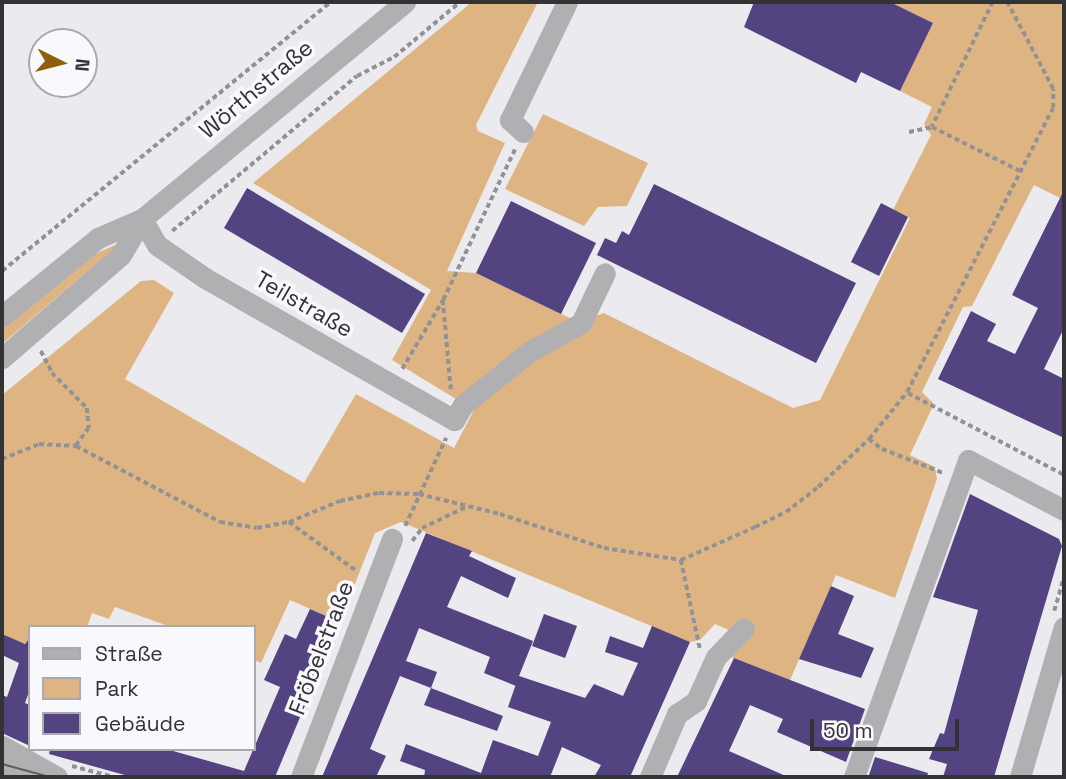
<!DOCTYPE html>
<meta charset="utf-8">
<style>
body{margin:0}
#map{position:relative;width:1066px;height:779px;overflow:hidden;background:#ebebef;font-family:"Space Grotesk",sans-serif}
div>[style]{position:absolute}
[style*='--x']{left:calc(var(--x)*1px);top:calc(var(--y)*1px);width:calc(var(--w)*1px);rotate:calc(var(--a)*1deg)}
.green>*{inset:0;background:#deb582}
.building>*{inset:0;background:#534381}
.path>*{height:3.5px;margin-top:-1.75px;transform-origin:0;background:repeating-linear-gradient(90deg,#929296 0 5px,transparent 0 8.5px)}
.minor>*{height:21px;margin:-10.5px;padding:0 10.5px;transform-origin:10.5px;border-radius:10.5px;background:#b0b0b2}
.tram>*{height:2px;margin:-1px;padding:0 1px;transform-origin:1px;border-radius:1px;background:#5b5b5e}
span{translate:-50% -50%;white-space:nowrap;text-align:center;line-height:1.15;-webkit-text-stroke:7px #f9f8fc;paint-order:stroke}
.street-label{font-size:23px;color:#333335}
.frame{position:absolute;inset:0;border:4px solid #333335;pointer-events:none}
.legend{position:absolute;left:28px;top:625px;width:228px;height:126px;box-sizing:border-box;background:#f9f8fc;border:2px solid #aaa9ac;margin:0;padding:9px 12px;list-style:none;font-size:21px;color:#333335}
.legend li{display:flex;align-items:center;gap:14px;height:35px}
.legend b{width:35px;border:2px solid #aaa9ac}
.north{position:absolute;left:28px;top:28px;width:70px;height:70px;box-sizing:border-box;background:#f9f8fc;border:2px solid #aaa9ac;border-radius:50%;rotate:96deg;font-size:19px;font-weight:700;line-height:28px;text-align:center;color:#333335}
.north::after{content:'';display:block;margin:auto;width:24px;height:32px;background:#8f5f0b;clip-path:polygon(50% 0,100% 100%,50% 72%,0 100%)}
.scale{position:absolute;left:810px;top:719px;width:149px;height:32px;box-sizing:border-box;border:4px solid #333335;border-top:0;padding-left:9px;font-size:21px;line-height:24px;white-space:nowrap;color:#333335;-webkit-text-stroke:5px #f9f8fc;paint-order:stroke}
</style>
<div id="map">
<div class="green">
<i style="clip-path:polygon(472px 2px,538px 2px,476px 125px,478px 131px,505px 143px,447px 271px,476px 273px,578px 322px,604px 313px,793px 408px,820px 400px,910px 218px,893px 210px,931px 135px,924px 124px,932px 107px,900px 91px,933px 23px,890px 2px,1064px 2px,1064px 200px,1034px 185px,972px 306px,963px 307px,922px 392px,934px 404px,910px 455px,935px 467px,937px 479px,895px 598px,836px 575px,790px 680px,731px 657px,738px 634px,715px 624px,700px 640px,690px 642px,401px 522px,375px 533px,340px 622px,290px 600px,261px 663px,254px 660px,254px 627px,171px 627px,115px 607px,109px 619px,92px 613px,87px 627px,30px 627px,30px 645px,2px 637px,2px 395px,141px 281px,154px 280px,174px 293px,125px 379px,304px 483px,356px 394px,454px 448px,474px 410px,392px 360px,431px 290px,253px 183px)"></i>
<i style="clip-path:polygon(543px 114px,648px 163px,627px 206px,598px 207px,584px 226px,505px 189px)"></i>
<i style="clip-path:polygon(117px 244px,117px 246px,2px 344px,2px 327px,82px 260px)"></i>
</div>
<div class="building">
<i style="clip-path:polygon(754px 2px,890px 2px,933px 23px,900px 91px,861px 72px,856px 83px,744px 27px)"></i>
<i style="clip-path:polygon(654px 184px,856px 283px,816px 363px,597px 255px,605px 238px,616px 243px,622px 231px,629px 235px)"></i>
<i style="clip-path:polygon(247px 188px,425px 294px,402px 333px,224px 228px)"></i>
<i style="clip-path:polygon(1064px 190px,1064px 328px,1044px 369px,1064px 379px,1064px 438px,938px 379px,971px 311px,996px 324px,987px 341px,1015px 354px,1038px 308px,1012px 295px)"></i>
<i style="clip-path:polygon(511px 201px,596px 243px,561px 314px,476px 273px)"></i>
<i style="clip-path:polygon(881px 203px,908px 217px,879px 276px,851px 262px)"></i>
<i style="clip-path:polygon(970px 494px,1059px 539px,1062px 546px,994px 777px,943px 777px,947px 764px,929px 759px,940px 733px,944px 734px,978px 610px,933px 597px)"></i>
<i style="clip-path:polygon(426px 533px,472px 551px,469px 556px,516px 578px,508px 598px,461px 576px,447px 607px,533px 641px,519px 676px,585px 698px,594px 684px,623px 696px,638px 663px,605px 652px,610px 636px,643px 648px,652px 626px,690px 642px,630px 777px,594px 777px,601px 765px,562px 747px,550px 777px,424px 777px,425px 770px,400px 761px,406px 744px,481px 773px,493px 740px,538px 756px,551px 722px,508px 707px,517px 681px,516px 686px,484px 673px,490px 657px,419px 628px,406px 661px,437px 672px,431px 688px,400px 676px,370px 749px,386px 756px,376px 777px,322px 777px)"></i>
<i style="clip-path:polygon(831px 586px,854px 596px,838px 634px,874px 648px,861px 678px,799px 659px)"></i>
<i style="clip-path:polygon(310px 609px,340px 622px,275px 777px,132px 777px,49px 754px,50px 749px,166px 749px,244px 771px,280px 687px,264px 680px,285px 634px,296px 639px)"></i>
<i style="clip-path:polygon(544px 614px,577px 626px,565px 658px,532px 646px)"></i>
<i style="clip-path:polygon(2px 634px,25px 644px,30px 638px,30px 689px,25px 703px,30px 705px,30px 746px,2px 733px,2px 695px,7px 697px,19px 663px,2px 655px)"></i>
<i style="clip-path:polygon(734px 658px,865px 709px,846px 762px,777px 732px,783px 719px,750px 705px,729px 751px,788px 777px,677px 777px)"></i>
<i style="clip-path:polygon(431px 688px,503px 716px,497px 731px,424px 705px)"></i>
<i style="clip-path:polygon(875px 757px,928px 773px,927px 777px,869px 775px)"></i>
</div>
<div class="path">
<i style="--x:993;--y:2;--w:139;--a:116"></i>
<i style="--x:932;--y:127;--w:101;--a:26.6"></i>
<i style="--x:909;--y:132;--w:24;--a:-12"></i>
<i style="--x:172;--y:231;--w:241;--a:-40"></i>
<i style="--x:357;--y:76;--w:42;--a:-27.2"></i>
<i style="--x:394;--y:57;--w:86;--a:-39.8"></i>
<i style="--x:2;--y:271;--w:425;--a:-39.3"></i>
<i style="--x:443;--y:300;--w:90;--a:84.9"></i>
<i style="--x:41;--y:351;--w:25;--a:63"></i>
<i style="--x:52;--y:373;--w:49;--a:45"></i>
<i style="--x:87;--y:408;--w:20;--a:84"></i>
<i style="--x:89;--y:428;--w:22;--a:126"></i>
<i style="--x:402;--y:369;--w:80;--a:-59.3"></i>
<i style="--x:443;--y:300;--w:167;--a:-64.5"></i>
<i style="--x:908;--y:393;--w:176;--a:27.7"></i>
<i style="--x:869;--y:439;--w:16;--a:38"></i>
<i style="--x:882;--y:449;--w:66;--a:21.5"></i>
<i style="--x:2;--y:459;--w:40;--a:-22"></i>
<i style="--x:39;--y:444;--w:37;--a:3"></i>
<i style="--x:76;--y:446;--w:163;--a:27.8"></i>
<i style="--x:220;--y:522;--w:37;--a:9"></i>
<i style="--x:257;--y:528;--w:33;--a:-11"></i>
<i style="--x:289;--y:522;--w:55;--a:-22.4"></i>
<i style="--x:340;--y:501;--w:40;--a:-12"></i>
<i style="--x:379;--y:493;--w:40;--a:1.4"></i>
<i style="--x:419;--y:494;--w:83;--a:13.9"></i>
<i style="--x:500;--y:514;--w:109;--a:18.1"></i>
<i style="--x:604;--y:548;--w:78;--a:8.9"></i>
<i style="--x:681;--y:560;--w:81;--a:-24"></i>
<i style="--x:755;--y:527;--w:34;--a:-26"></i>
<i style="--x:786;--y:512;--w:41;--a:-38"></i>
<i style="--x:818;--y:487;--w:70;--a:-43.3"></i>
<i style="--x:869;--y:439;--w:60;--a:-51"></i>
<i style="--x:907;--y:392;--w:319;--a:-62.8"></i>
<i style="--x:1053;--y:108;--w:19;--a:-90"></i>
<i style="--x:1053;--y:89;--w:98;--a:-117.9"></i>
<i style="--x:289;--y:522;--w:85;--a:35.9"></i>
<i style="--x:405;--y:526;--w:97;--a:-65"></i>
<i style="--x:412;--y:541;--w:16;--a:-52"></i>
<i style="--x:422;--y:528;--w:51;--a:-25.6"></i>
<i style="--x:681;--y:560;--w:91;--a:77.9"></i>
<i style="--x:1054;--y:611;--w:37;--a:-74"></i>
<i style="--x:72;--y:766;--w:43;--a:14.7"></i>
</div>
<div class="minor">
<i style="--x:523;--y:132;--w:18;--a:-137"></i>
<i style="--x:510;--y:120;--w:131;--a:-64.2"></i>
<i style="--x:142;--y:219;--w:30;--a:60"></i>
<i style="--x:157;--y:245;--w:58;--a:34.5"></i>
<i style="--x:205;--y:278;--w:287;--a:29.7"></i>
<i style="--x:454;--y:420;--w:17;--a:-59"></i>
<i style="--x:463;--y:405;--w:85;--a:-38.8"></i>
<i style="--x:529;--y:352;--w:60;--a:-29.1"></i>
<i style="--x:581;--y:323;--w:55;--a:-64.4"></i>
<i style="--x:2;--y:316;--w:124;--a:-39.1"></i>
<i style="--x:98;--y:238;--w:48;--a:-23.4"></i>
<i style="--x:142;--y:219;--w:341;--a:-39.5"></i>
<i style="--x:2;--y:358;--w:157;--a:-40.9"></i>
<i style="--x:121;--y:255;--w:42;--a:-59.7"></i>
<i style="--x:2;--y:746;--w:63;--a:29.4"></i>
<i style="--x:2;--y:769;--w:31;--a:15"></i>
<i style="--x:301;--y:777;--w:255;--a:-69.1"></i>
<i style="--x:650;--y:777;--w:69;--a:-66.8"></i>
<i style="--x:677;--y:714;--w:23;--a:-34"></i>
<i style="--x:696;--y:701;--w:48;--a:-65.6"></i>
<i style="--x:716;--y:657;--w:40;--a:-46"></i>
<i style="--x:854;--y:777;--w:337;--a:-70.2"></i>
<i style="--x:968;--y:460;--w:108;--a:27.5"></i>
<i style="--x:1020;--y:777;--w:156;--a:-73.7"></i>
</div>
<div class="tram">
<i style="--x:2;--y:764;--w:50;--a:15.2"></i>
</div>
<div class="street-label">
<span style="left:256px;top:89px;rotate:-40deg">Wörthstraße</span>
<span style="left:304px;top:304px;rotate:30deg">Teilstraße</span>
<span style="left:321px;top:648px;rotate:-69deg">Fröbelstraße</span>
</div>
<div class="frame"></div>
<ul class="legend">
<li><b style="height:9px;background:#b0b0b2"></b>Straße</li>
<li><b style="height:19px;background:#deb582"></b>Park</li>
<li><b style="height:19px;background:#534381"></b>Gebäude</li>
</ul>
<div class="north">N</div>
<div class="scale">50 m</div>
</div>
